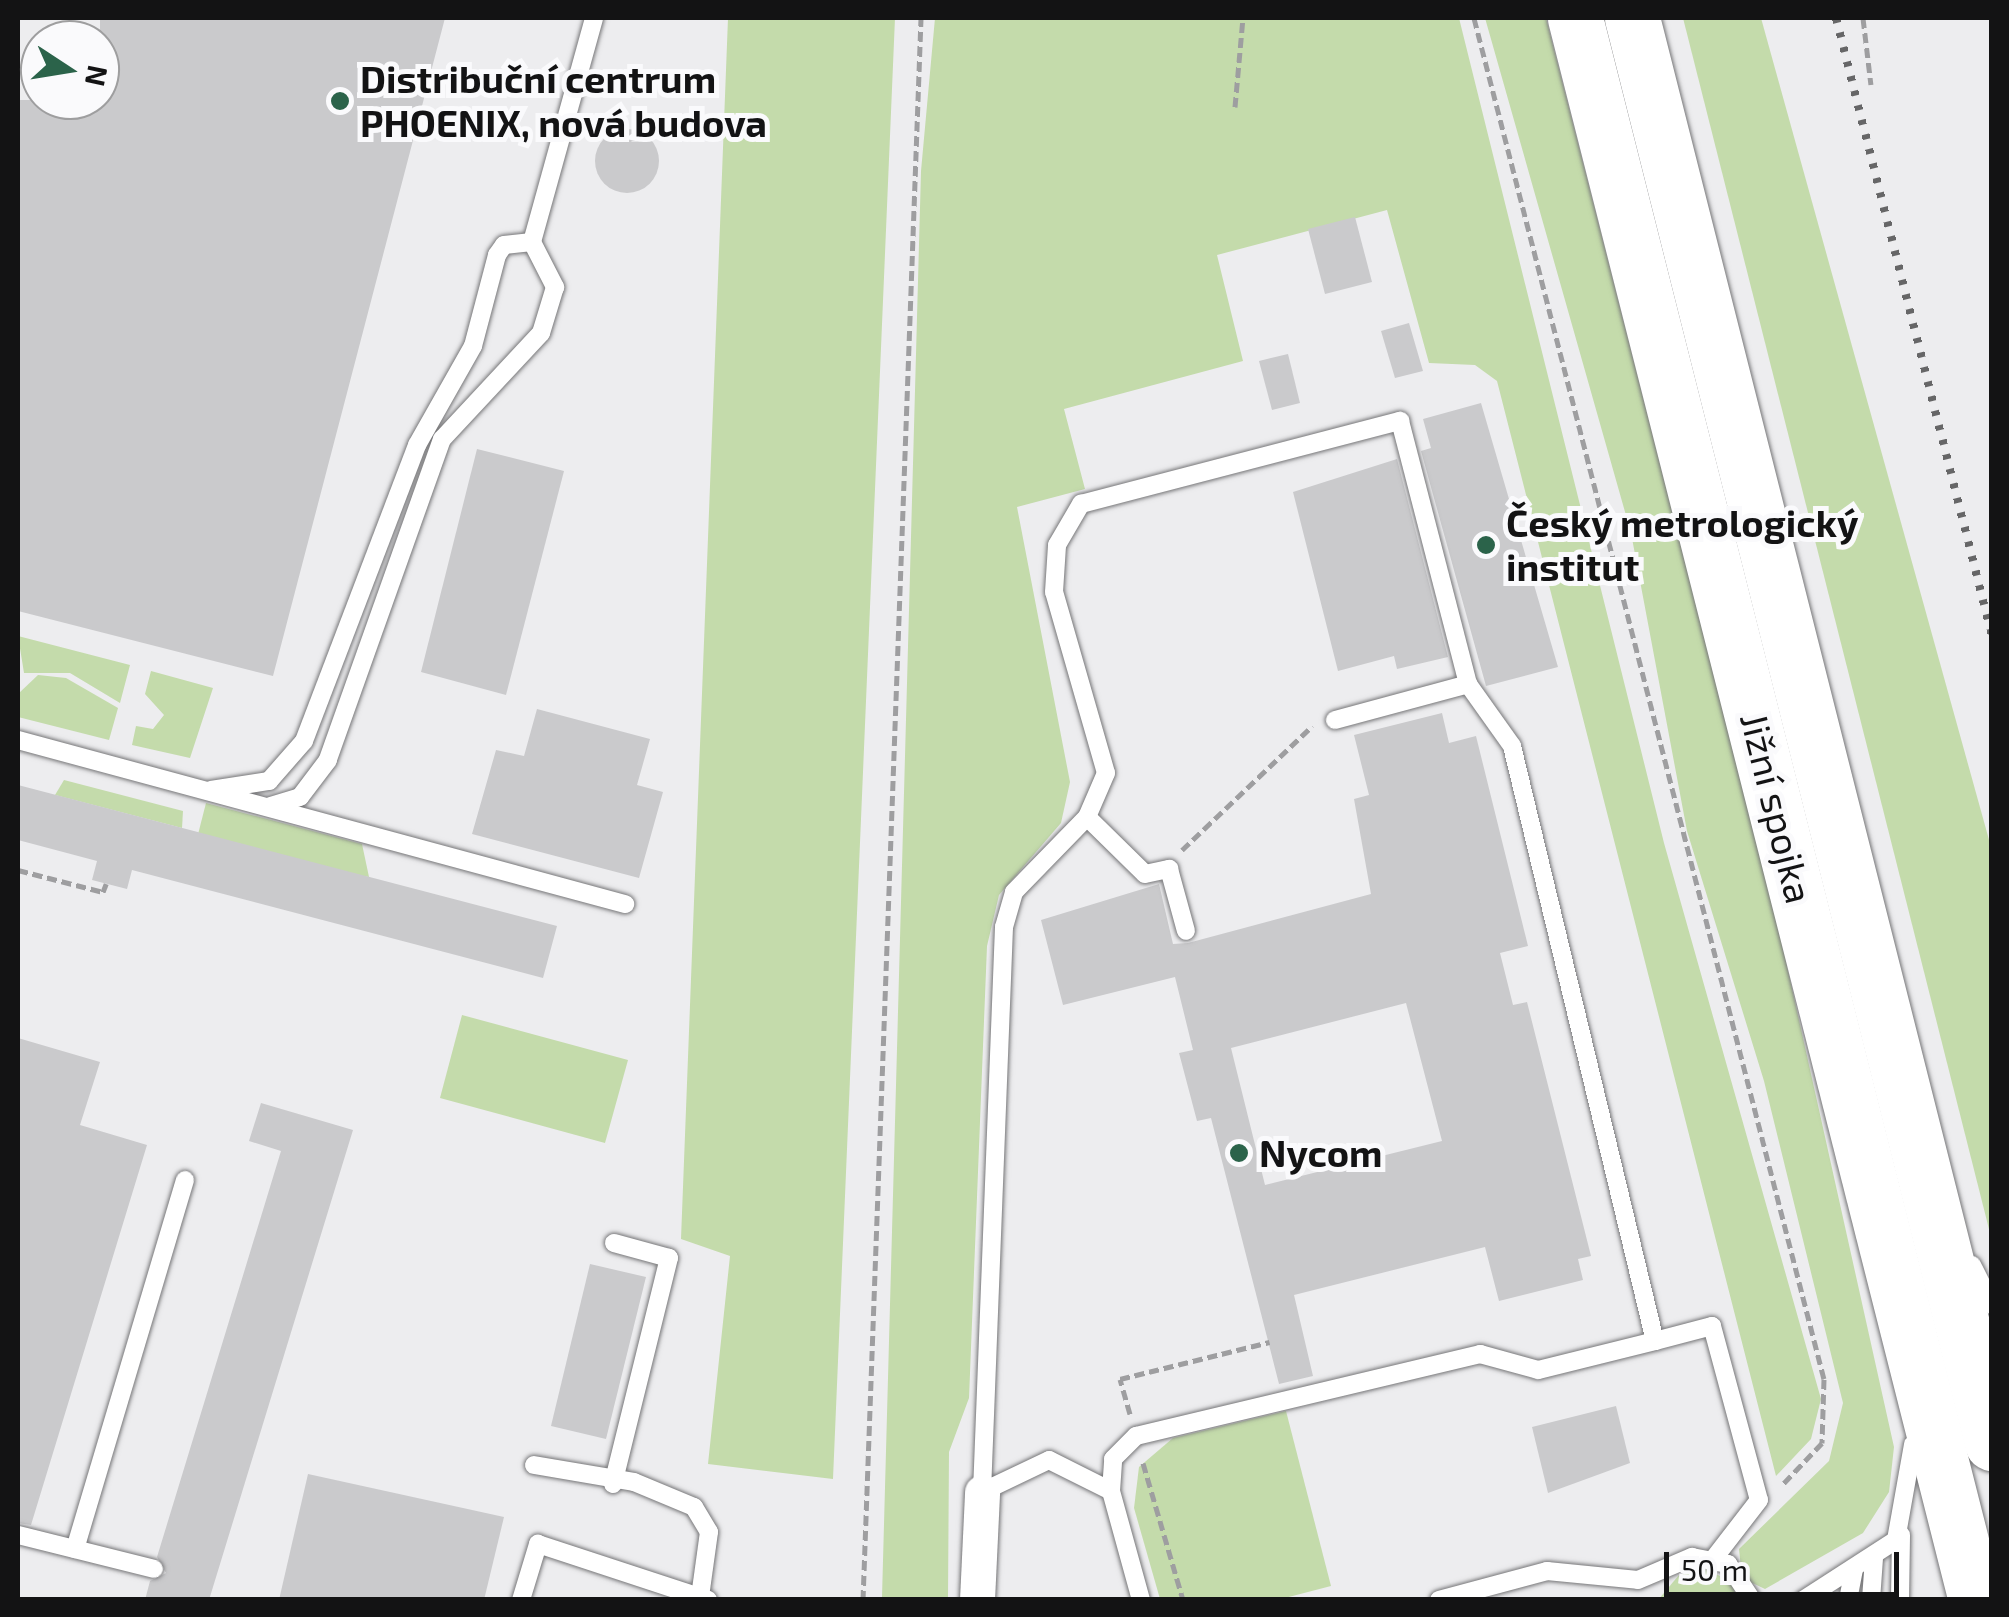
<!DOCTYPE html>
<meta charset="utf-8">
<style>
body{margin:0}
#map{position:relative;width:2009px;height:1617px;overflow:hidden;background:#ededef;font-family:"Exo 2",sans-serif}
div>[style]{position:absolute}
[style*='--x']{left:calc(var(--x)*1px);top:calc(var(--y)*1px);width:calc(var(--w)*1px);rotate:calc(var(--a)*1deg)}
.green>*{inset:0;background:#c4dbab}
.building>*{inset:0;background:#cacacc}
.round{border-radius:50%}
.path>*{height:5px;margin-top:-2.5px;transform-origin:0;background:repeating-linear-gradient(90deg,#9e9ea0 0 10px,transparent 0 15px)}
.roads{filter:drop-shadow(0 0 2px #767678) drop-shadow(0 0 2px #767678)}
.service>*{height:18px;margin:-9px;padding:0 9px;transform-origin:9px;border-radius:9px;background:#fff}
.minor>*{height:35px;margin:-17.5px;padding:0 17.5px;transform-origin:17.5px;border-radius:17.5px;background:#fff}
.trunk>*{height:55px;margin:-27.5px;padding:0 27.5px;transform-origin:27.5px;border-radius:27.5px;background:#fff}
.rail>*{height:8px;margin-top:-4px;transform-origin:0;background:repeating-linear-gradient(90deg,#666667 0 5px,transparent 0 15px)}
.dots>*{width:28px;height:28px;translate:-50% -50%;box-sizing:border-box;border:5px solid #fafafc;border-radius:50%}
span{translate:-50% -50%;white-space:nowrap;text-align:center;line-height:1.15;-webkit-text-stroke:10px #fafafc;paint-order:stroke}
.poi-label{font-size:38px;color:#131314;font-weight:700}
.left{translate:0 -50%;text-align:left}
.street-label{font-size:38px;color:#131314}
.frame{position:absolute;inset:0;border:20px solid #131314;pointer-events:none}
.north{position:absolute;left:20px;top:20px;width:100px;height:100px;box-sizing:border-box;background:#fafafc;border:2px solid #9e9e9f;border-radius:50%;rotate:102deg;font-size:28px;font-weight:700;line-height:40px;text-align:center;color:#131314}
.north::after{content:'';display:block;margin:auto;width:35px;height:45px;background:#2b634a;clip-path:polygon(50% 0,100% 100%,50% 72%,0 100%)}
.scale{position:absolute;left:1664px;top:1552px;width:235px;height:45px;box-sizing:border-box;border:5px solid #131314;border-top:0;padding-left:12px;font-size:30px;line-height:35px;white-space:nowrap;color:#131314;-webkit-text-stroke:8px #fafafc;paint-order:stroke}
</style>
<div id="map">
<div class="green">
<i style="clip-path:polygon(728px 18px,895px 18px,833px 1479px,708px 1464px,730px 1256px,681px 1239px)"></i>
<i style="clip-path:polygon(935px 18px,1459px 18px,1664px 843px,1821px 1399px,1811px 1439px,1776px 1476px,1497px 381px,1475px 365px,1429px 363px,1387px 210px,1217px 255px,1243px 361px,1064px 409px,1085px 489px,1017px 507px,1070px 782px,1061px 823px,999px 895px,987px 946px,969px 1398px,949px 1452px,948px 1599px,882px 1597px,921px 171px)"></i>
<i style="clip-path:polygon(1485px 18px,1546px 18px,1779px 930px,1894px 1447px,1889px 1492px,1863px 1533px,1765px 1589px,1742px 1578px,1739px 1549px,1829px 1461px,1843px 1403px,1764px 1081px,1687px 831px,1631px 533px)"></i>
<i style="clip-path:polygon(1683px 18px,1761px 18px,1991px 847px,1991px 1237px)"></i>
<i style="clip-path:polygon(18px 636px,130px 665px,120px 703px,70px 673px,24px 673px)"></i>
<i style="clip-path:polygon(151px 671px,213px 688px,190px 758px,132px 745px,136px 726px,153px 729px,164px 715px,145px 694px)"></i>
<i style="clip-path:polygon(38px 675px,66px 678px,118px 708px,109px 740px,18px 717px,18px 694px)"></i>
<i style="clip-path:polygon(64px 780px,183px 811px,182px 828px,55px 795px)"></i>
<i style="clip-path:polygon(206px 803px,362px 844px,369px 877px,194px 850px)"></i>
<i style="clip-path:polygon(462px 1015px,628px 1060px,605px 1143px,440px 1098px)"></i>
<i style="clip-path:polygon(1286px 1411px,1331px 1586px,1281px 1599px,1160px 1599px,1134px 1508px,1139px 1467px,1173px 1438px)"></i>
<i style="clip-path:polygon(1702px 1567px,1734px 1583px,1735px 1599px,1658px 1600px,1679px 1575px)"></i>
</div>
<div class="building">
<i style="clip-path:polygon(100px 18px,445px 18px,273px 676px,18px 611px,18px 100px,100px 100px)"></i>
<i class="round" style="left:595px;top:129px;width:64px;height:64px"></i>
<i style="clip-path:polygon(1355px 217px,1372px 282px,1325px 294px,1308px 229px)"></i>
<i style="clip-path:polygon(1409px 323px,1423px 371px,1395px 378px,1381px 331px)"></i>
<i style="clip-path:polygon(1288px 354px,1300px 403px,1272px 410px,1259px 361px)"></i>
<i style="clip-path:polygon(1481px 403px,1558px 667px,1486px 686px,1421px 451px,1431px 448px,1423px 419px)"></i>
<i style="clip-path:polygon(477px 449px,564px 471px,506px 695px,421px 672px)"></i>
<i style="clip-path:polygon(1397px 459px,1448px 657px,1397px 669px,1394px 656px,1338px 671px,1293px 492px)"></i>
<i style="clip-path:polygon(537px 709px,650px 739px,637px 785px,663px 792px,639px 878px,472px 834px,496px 750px,524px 756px)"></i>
<i style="clip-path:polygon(evenodd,1442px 713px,1449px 743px,1476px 736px,1528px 946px,1500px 953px,1513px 1005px,1527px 1002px,1591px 1256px,1578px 1259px,1583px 1280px,1499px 1301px,1485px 1247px,1294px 1295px,1313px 1376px,1279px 1384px,1211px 1118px,1197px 1121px,1179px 1053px,1193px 1050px,1175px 977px,1063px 1005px,1041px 920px,1159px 884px,1173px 944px,1188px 943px,1371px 894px,1354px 799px,1369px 795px,1354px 735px,1442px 713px,1406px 1003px,1442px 1141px,1265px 1185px,1231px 1048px,1406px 1003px)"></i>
<i style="clip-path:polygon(18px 785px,557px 926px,543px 978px,132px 870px,127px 889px,92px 880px,97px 861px,18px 840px)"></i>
<i style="clip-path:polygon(18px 1038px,100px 1062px,80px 1125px,147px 1145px,31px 1525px,18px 1523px)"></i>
<i style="clip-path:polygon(261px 1103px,353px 1130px,209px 1600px,145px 1600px,150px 1581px,166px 1573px,157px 1557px,281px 1151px,249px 1141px)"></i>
<i style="clip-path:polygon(590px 1264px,646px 1277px,606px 1439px,551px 1426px)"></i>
<i style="clip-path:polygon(1616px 1406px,1630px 1463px,1548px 1493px,1532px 1427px)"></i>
<i style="clip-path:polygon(308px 1474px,504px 1517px,484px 1600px,279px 1600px)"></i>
</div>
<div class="path">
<i style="--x:18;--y:18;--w:2;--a:0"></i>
<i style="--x:1474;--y:18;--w:1405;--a:75.58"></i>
<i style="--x:1824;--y:1379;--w:64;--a:91.8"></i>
<i style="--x:1822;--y:1443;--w:59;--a:133.6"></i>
<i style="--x:1863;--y:18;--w:67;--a:83.2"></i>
<i style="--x:1235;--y:107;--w:89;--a:-84.9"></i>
<i style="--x:1182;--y:850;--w:180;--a:-43.6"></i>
<i style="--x:18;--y:870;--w:88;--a:14.5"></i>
<i style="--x:103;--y:892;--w:9;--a:-69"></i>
<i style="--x:1130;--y:1414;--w:36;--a:-106"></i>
<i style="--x:1120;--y:1379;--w:154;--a:-13.9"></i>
<i style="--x:1143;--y:1463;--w:143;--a:73.7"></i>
<i style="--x:863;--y:1600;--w:1583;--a:-87.9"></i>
</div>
<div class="roads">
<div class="service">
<i style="--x:532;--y:242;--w:232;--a:-74.5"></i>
<i style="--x:1335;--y:720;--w:138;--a:-15.1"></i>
<i style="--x:18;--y:740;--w:629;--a:15.12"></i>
<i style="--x:211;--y:790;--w:59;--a:-8.8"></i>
<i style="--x:269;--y:781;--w:53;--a:-48.8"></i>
<i style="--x:304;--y:741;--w:317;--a:-69.1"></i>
<i style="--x:417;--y:445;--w:114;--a:-60.5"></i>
<i style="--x:473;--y:346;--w:94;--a:-75.2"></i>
<i style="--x:497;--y:255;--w:12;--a:-55"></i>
<i style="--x:504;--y:245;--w:28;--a:-6"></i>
<i style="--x:532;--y:242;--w:51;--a:62.9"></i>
<i style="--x:555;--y:287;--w:48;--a:106.9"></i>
<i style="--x:541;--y:333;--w:145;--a:133"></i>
<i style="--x:442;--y:439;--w:341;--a:109.6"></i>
<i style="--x:328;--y:760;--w:46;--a:127.1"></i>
<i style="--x:300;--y:797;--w:31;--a:163"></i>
<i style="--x:1087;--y:817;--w:81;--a:44.5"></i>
<i style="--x:1145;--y:874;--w:25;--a:-12"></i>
<i style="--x:1169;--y:869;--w:64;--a:74.7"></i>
<i style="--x:1972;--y:1265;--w:45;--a:63.4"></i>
<i style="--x:534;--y:1465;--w:101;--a:9.6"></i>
<i style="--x:634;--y:1482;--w:65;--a:22.6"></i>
<i style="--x:694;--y:1507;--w:29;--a:59"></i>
<i style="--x:709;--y:1532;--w:66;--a:97.9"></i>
<i style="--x:613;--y:1484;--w:233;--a:-76.1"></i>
<i style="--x:669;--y:1258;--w:57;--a:-164.7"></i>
<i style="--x:1111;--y:1491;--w:32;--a:-86"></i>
<i style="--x:1113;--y:1459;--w:33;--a:-45"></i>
<i style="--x:1136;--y:1436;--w:354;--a:-13.4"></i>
<i style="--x:1480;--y:1354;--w:60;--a:15.4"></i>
<i style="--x:1538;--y:1370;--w:121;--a:-13.9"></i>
<i style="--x:18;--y:1535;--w:140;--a:14"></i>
<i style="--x:75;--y:1549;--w:385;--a:-73.4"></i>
<i style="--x:521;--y:1600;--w:59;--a:-73.1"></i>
<i style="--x:538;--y:1544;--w:179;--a:18.2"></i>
<i style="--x:1141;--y:1600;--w:113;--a:-105.4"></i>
<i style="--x:1111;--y:1491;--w:69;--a:-153.4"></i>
<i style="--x:1049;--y:1460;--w:74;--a:154.5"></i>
<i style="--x:982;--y:1492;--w:565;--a:-87.77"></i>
<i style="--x:1004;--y:927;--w:36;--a:-74"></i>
<i style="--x:1014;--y:892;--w:105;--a:-45.8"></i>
<i style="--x:1087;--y:817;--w:48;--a:-66.6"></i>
<i style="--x:1106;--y:773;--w:188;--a:-106"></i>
<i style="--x:1054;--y:592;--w:47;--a:-86.3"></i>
<i style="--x:1057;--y:545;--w:48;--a:-59.7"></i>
<i style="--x:1081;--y:504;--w:330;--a:-14.6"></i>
<i style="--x:1400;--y:421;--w:272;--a:75.5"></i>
<i style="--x:1468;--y:684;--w:76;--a:54.6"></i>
<i style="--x:1512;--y:746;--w:612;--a:76.49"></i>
<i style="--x:1655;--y:1341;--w:59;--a:-14.7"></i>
<i style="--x:1712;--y:1326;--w:180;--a:74.9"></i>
<i style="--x:1759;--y:1500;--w:72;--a:127.7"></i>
<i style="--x:1439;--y:1600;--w:112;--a:-15"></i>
<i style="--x:1547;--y:1571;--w:91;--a:5.6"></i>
<i style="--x:1638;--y:1580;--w:59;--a:-23.1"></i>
<i style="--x:1692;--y:1557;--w:37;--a:11"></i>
<i style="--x:1728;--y:1564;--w:43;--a:56.3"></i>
<i style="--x:1803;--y:1600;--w:111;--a:-32.8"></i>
<i style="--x:1896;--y:1540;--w:97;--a:-79.9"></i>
<i style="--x:1848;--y:1600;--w:31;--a:-79"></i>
<i style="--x:1871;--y:1600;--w:42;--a:-85.9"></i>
<i style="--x:1900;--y:1600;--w:65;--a:-89.1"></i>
</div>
<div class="minor">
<i style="--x:977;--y:1600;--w:108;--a:-87.3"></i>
</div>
<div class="trunk">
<i style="--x:1575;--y:18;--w:1632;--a:75.78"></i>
<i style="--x:1632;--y:18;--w:1470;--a:75.82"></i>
</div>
</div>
<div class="rail">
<i style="--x:1836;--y:18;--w:637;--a:75.83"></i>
</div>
<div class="dots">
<i style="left:340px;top:101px;background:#2b634a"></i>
<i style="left:1486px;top:545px;background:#2b634a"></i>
<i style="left:1239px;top:1153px;background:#2b634a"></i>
</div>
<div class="poi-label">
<span class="left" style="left:360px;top:101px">Distribuční centrum<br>PHOENIX, nová budova</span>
<span class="left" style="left:1506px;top:545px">Český metrologický<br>institut</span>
<span class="left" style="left:1259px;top:1153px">Nycom</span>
</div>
<div class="street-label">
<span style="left:1777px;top:808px;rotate:76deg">Jižní spojka</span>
</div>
<div class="frame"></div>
<div class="north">N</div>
<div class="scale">50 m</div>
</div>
